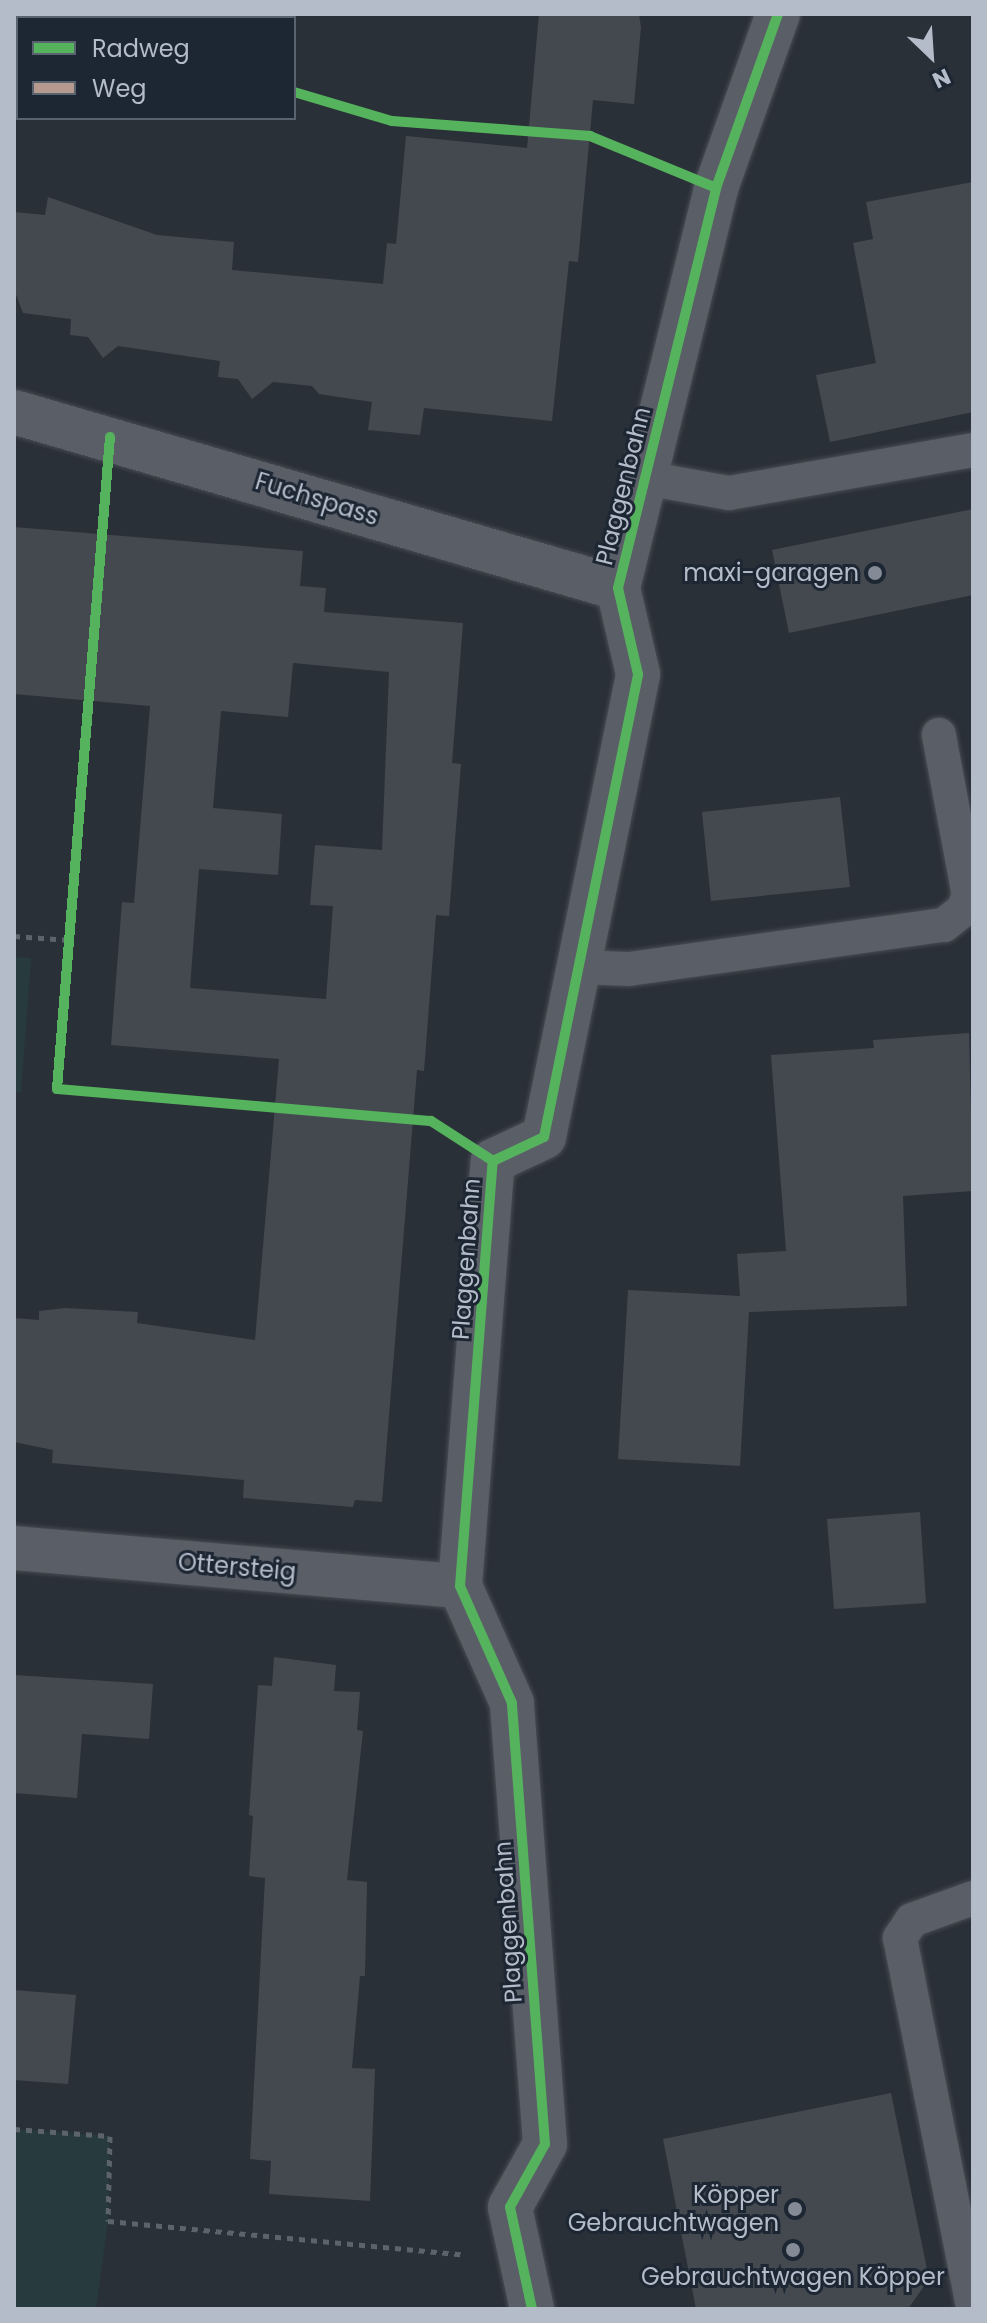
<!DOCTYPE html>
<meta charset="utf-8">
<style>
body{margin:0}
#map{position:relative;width:987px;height:2323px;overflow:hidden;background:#2a3038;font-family:Poppins,sans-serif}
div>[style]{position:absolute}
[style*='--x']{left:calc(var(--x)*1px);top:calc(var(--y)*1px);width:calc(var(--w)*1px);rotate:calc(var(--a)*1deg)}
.green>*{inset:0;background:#273a3e}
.building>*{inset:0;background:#444950}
.path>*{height:5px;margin-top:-2.5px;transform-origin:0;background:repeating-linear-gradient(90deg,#5d636a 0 6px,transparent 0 12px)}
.roads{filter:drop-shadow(0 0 2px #484c53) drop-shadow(0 0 2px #484c53)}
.service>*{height:34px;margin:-17px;padding:0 17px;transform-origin:17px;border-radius:17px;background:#5a5e66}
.minor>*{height:44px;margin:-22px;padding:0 22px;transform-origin:22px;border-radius:22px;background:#5a5e66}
.quiet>*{height:8px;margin-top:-4px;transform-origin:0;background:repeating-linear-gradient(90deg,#b69a8f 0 16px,transparent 0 24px)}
.cycleway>*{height:10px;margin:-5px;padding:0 5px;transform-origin:5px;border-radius:5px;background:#56b35d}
.dots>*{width:22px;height:22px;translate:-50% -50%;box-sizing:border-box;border:4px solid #1d2633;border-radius:50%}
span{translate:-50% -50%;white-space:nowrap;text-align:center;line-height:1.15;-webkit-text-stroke:6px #1d2633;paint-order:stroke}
.street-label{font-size:24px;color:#b4bcc9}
.poi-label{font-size:24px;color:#b4bcc9}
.right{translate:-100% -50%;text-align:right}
.frame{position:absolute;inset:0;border:16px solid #b4bcc9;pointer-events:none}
.legend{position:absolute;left:16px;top:16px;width:280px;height:104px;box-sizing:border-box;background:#1d2633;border:2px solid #59626f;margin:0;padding:10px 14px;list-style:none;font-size:24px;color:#b4bcc9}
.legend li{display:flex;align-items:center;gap:16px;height:40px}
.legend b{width:40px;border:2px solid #59626f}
.north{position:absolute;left:891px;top:16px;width:80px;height:80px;-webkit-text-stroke:6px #1d2633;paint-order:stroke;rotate:155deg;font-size:22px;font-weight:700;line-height:32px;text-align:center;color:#b4bcc9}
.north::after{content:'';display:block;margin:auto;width:28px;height:36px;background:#b4bcc9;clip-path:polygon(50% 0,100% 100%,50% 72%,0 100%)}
</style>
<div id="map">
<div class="green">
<i style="clip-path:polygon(14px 957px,31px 958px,21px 1093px,14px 1092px)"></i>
<i style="clip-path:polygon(14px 2129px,110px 2136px,108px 2221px,96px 2309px,14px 2309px)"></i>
</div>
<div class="building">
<i style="clip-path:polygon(539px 14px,639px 14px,641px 27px,634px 104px,593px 100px,578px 262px,569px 261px,552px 421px,424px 408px,420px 435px,368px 430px,372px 402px,319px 394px,312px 386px,273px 382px,252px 399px,238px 379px,218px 377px,220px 361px,118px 346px,103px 358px,88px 337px,70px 335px,71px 319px,23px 313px,14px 289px,14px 212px,45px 215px,48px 197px,157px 235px,234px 242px,232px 270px,383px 284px,387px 243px,396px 244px,406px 136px,527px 148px)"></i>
<i style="clip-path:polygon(973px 182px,973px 412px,830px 442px,816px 375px,876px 363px,853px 243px,873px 239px,866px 202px)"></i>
<i style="clip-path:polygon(973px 509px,973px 595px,789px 633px,772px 550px)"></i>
<i style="clip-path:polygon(evenodd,14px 527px,303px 551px,300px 586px,326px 588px,324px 612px,463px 623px,452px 763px,461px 764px,449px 916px,436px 915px,424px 1071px,417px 1070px,382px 1502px,355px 1500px,353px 1507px,243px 1498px,244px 1480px,52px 1463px,53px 1450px,14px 1442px,14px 1318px,39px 1320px,39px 1311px,65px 1308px,138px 1312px,137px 1323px,255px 1340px,279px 1059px,111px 1045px,122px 902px,134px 903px,150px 706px,14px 694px,14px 527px,293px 663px,389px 672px,382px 850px,315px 845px,310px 905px,333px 906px,326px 999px,190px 988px,199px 869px,278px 875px,282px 814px,213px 808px,221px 711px,288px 717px,293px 663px)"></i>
<i style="clip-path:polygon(840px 797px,850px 887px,711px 901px,702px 812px)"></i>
<i style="clip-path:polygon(969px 1033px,973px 1191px,903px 1196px,907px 1306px,749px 1312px,740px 1466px,618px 1459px,628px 1290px,740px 1296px,737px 1254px,786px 1251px,771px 1055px,874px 1048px,873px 1040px)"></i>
<i style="clip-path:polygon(920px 1512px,926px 1603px,834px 1609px,827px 1519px)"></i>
<i style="clip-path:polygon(274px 1657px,336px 1665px,334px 1691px,360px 1692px,357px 1730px,363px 1731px,347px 1880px,367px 1882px,365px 1976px,360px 1976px,352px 2068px,375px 2069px,370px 2201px,269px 2194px,271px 2161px,250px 2159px,265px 1878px,249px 1876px,253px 1816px,249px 1815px,258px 1685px,272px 1686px)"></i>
<i style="clip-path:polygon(14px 1675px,153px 1684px,149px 1739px,82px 1734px,77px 1798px,14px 1793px)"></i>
<i style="clip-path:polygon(14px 1990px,76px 1995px,68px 2084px,14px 2080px)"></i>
<i style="clip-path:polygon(891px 2093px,929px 2279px,908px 2309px,696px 2309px,663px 2139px)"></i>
</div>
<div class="path">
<i style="--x:106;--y:494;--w:597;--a:94.71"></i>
<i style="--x:57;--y:1089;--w:375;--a:4.9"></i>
<i style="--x:431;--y:1121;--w:22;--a:34"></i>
<i style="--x:14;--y:936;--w:56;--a:4.1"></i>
<i style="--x:14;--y:2129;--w:96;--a:4.2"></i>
<i style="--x:110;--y:2136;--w:85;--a:91.3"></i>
<i style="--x:108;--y:2221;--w:359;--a:5.4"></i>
</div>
<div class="roads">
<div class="service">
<i style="--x:645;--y:478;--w:85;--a:10.1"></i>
<i style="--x:729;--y:493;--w:248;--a:-10"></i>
<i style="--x:578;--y:967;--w:51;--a:2.2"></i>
<i style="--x:629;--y:969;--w:318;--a:-8"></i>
<i style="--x:944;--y:925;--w:24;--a:-38"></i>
<i style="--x:963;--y:910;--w:15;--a:-67"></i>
<i style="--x:969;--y:896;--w:164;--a:-100.6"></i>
<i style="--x:973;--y:1898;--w:65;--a:160.2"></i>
<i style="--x:912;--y:1920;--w:22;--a:124"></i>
<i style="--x:900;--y:1938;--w:375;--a:78.8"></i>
</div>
<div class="minor">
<i style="--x:14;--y:412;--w:629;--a:16.25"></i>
<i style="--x:14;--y:1548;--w:448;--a:4.9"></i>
<i style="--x:532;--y:2309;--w:104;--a:-102.2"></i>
<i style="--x:510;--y:2207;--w:72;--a:-60.9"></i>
<i style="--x:545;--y:2144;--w:442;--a:-94.3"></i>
<i style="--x:512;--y:1703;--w:128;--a:-114"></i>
<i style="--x:460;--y:1586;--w:426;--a:-85.6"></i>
<i style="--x:493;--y:1161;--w:56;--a:-25.2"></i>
<i style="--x:544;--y:1137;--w:472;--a:-78.5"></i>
<i style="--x:638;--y:674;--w:88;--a:-103.1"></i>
<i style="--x:618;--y:588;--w:412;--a:-76.2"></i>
<i style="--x:716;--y:188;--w:185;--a:-70.4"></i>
</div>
</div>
<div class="quiet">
<i style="--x:31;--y:14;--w:15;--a:16"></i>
</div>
<div class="cycleway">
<i style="--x:294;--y:92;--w:102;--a:16.5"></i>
<i style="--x:392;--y:121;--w:199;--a:4.3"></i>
<i style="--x:590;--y:136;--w:136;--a:22.4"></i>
<i style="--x:110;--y:437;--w:654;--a:94.65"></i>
<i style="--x:57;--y:1089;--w:375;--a:4.9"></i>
<i style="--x:431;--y:1121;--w:74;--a:32.8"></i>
<i style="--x:532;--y:2309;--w:104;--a:-102.2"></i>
<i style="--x:510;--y:2207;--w:72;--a:-60.9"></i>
<i style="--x:545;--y:2144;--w:442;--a:-94.3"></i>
<i style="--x:512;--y:1703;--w:128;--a:-114"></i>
<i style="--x:460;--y:1586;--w:426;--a:-85.6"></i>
<i style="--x:493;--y:1161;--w:56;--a:-25.2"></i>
<i style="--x:544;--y:1137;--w:472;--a:-78.5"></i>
<i style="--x:638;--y:674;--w:88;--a:-103.1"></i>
<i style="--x:618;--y:588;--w:412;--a:-76.2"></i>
<i style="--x:716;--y:188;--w:185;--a:-70.4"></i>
</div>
<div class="dots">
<i style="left:875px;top:573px;background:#848b96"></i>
<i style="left:795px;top:2209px;background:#848b96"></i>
<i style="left:793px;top:2250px;background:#848b96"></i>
</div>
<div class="street-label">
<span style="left:623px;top:486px;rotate:-76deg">Plaggenbahn</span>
<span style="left:317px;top:499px;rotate:17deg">Fuchspass</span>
<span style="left:466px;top:1259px;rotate:-86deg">Plaggenbahn</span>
<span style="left:237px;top:1567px;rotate:5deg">Ottersteig</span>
<span style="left:508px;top:1922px;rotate:-94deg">Plaggenbahn</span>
</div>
<div class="poi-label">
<span class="right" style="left:859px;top:573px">maxi-garagen</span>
<span class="right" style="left:779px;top:2209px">Köpper<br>Gebrauchtwagen</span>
<span style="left:793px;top:2277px">Gebrauchtwagen Köpper</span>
</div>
<div class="frame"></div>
<ul class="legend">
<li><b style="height:10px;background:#56b35d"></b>Radweg</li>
<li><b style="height:10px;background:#b69a8f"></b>Weg</li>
</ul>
<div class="north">N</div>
</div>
